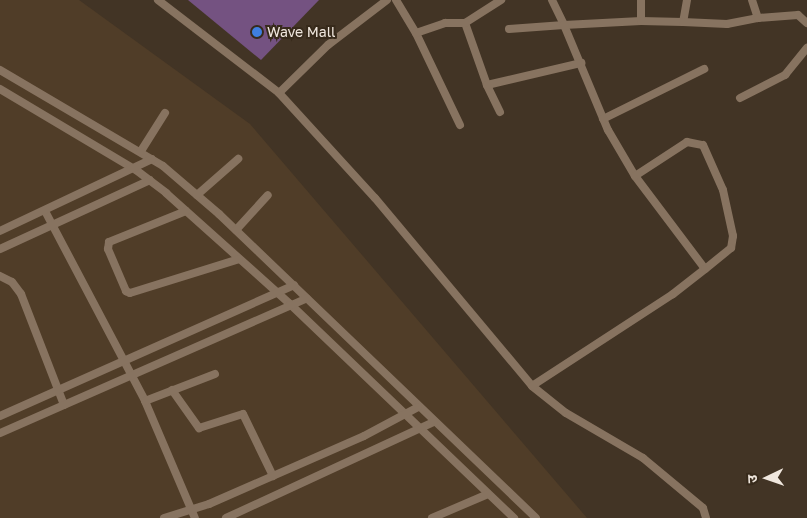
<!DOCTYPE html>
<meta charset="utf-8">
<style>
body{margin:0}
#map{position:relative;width:807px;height:518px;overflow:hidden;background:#423425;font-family:"Golos Text","Noto Sans Devanagari",sans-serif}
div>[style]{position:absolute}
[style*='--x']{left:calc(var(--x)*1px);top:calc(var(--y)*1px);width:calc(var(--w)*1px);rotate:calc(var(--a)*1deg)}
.built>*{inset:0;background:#503d28}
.building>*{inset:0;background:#745281}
.minor>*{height:8px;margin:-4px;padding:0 4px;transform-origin:4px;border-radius:4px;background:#877360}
.dots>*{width:14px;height:14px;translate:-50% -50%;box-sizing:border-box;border:2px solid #372a1b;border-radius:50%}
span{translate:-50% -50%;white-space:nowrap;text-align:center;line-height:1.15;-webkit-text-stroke:4px #372a1b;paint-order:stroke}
.poi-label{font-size:14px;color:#f0e7de}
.left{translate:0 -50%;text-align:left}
.north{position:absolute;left:742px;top:453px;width:50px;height:50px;-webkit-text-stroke:4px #372a1b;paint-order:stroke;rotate:267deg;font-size:14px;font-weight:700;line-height:20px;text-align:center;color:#f0e7de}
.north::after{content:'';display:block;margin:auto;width:18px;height:22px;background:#f0e7de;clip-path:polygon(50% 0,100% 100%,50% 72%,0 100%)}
</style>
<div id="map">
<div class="built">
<i style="clip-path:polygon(0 0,79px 0,250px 124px,587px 518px,0 518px)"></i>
</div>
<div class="building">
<i style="clip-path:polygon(188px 0,319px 0,261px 60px)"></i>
</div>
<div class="minor">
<i style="--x:158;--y:0;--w:153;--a:37.5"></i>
<i style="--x:279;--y:93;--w:142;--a:47.6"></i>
<i style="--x:375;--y:198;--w:245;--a:50.1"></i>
<i style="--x:532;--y:386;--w:43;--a:38.5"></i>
<i style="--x:566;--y:413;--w:89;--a:30.3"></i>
<i style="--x:643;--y:458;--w:78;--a:39.8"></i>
<i style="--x:703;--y:508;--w:10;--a:73"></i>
<i style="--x:396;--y:0;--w:39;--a:59"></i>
<i style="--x:552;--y:0;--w:28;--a:64"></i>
<i style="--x:564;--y:25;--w:77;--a:-3"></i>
<i style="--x:641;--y:0;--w:21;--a:90"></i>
<i style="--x:641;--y:21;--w:42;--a:1.4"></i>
<i style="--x:687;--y:0;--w:22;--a:100"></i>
<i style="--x:683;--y:22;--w:44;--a:2.6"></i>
<i style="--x:727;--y:24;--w:32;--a:-11"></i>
<i style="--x:752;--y:0;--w:19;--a:72"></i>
<i style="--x:758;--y:18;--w:40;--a:-4.3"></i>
<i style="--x:798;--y:15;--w:12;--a:42"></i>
<i style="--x:509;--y:29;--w:55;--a:-4.2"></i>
<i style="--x:564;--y:25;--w:114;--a:67.3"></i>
<i style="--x:608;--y:130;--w:53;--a:59.6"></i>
<i style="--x:635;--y:176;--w:116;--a:53"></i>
<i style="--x:705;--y:269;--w:41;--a:142"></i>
<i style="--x:673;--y:294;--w:168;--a:146.9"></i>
<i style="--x:0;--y:70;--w:189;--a:30.5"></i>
<i style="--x:163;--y:166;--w:74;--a:40.6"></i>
<i style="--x:219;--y:214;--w:439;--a:43.8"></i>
<i style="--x:487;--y:85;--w:66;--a:-109.5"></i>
<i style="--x:465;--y:23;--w:43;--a:-32.6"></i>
<i style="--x:0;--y:89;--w:158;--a:30.8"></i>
<i style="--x:136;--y:170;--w:38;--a:37"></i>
<i style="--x:166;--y:193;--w:166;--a:41.8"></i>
<i style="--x:290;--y:304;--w:310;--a:43.7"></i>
<i style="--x:279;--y:93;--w:69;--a:-44.4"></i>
<i style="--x:328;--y:45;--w:74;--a:-37.3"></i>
<i style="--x:740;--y:98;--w:51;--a:-27.1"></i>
<i style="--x:785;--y:75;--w:35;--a:-51"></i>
<i style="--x:500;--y:112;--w:30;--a:-116"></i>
<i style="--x:487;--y:85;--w:97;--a:-13.2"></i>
<i style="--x:603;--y:119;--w:113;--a:-26.3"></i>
<i style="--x:460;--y:125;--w:102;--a:-115.6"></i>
<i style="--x:416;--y:33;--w:31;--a:-19"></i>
<i style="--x:445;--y:23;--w:20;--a:0"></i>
<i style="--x:141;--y:151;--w:45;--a:-57.7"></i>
<i style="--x:635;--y:176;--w:62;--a:-33.2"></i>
<i style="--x:687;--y:142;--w:16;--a:11"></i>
<i style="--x:703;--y:145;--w:49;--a:66"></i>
<i style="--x:723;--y:190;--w:47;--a:77.7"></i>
<i style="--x:733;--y:236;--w:12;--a:99"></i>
<i style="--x:731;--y:248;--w:33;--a:141"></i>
<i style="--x:197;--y:195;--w:55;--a:-41.3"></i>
<i style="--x:45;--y:211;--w:215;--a:62.2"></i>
<i style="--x:145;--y:401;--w:127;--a:66.9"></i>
<i style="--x:186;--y:211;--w:83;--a:158.1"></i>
<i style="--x:109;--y:242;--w:7;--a:98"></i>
<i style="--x:108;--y:249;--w:46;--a:66.8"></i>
<i style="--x:126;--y:291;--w:4;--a:27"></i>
<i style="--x:130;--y:293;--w:114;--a:-17.3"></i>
<i style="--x:236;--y:230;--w:47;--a:-47.6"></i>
<i style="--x:0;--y:231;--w:168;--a:-25.3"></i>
<i style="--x:0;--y:249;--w:165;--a:-24.7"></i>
<i style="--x:0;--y:276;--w:13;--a:27"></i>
<i style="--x:12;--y:282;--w:15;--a:53"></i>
<i style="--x:21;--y:294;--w:119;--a:68.8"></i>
<i style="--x:172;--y:390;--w:47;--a:54.6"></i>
<i style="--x:199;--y:428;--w:46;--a:-17.7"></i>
<i style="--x:243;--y:414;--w:69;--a:64.2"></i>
<i style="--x:145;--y:401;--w:75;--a:-21.1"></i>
<i style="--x:0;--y:416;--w:322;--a:-24"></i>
<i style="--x:0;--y:433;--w:335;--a:-23.7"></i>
<i style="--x:164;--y:518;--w:47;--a:-17.3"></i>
<i style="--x:209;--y:504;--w:169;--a:-23.7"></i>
<i style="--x:364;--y:436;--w:61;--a:-28.2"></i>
<i style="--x:226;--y:518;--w:229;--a:-24.8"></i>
<i style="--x:432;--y:518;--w:61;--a:-23.2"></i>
</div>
<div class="dots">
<i style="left:257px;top:32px;background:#3f7fe0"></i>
</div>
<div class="poi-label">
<span class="left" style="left:267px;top:32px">Wave Mall</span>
</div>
<div class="north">उ</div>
</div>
